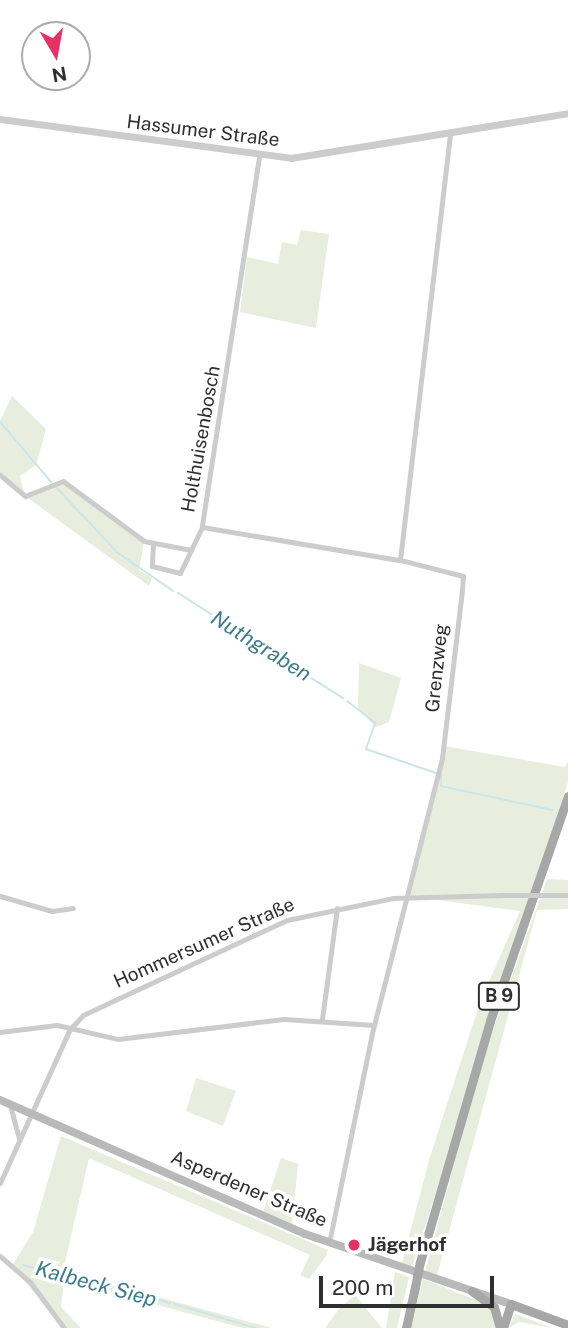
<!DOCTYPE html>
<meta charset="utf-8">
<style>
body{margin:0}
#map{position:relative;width:568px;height:1328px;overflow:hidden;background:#fff;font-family:"Public Sans",sans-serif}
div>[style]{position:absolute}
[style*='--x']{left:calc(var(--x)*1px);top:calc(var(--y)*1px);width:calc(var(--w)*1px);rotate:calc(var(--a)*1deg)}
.green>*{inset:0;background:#e8eddd}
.stream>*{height:2px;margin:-1px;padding:0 1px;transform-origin:1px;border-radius:1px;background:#c9e6ec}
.minor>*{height:5px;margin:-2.5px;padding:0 2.5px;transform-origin:2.5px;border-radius:2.5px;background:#ccc}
.tertiary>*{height:7px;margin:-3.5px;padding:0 3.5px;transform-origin:3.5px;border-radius:3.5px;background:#ccc}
.secondary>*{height:8px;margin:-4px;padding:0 4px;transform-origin:4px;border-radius:4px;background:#b9b9b9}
.primary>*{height:9px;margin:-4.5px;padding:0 4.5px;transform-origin:4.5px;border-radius:4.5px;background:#a7a7a7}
.minor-bridge>*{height:5px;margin:-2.5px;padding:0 2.5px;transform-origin:2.5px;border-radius:2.5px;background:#ccc}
.primary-bridge>*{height:9px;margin:-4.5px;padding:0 4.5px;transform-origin:4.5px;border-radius:4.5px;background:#a7a7a7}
.dots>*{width:19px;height:19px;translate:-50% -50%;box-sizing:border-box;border:4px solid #fff;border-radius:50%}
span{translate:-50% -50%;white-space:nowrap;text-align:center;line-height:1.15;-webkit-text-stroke:7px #fff;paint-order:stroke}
.shield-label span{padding:2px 5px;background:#fff;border:2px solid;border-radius:5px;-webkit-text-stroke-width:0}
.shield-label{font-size:18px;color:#2f2f2f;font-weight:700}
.street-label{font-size:19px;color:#2f2f2f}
.poi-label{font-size:19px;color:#2f2f2f;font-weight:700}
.left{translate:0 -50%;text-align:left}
.water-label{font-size:21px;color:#3a7c8c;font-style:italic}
.north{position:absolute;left:21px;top:21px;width:70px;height:70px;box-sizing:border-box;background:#fff;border:2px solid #acacac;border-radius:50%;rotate:170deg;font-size:19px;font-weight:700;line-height:28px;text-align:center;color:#2f2f2f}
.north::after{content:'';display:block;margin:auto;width:24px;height:32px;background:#e73162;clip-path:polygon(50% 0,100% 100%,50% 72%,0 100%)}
.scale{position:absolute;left:319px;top:1276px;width:175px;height:32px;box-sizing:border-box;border:4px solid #2f2f2f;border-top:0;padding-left:9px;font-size:21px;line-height:24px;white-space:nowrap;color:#2f2f2f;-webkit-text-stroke:5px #fff;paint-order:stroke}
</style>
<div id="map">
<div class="green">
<i style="clip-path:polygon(301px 230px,329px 234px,316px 328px,240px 312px,247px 257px,278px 264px,282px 242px,297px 245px)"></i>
<i style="clip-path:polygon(12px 396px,46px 429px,36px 465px,20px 476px,25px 496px,63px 481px,71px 485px,144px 541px,139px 570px,152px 578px,149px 586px,25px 496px,0 475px,0 421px)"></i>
<i style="clip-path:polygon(359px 663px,401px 678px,389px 722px,376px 727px,358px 709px)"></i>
<i style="clip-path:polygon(444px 746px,565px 767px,568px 761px,568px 782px,412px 1267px,402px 1263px,429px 1160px,480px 1002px,520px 911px,408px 896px)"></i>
<i style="clip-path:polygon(547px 879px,568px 880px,568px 909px,537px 910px,437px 1275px,425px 1272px,482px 1060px)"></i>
<i style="clip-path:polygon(196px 1078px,236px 1091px,223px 1126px,186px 1111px)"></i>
<i style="clip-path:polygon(61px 1136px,328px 1250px,326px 1256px,309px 1279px,300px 1275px,310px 1255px,89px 1158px,63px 1271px,272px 1328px,243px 1328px,64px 1280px,61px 1307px,81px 1328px,64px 1328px,12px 1266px,33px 1232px)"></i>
<i style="clip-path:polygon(281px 1158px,298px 1164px,292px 1226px,263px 1212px)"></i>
<i style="clip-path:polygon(395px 1272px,409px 1277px,397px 1328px,386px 1328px)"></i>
<i style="clip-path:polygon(423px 1279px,489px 1305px,498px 1328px,411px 1328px)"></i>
<i style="clip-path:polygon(355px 1295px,382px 1328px,325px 1328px,339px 1309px)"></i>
<i style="clip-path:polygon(515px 1314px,553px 1328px,519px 1322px,509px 1328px)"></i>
</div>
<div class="stream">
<i style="--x:0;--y:422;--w:79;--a:49.6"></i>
<i style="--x:55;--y:486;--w:92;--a:46.8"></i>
<i style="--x:118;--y:553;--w:67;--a:34.6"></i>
<i style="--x:178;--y:593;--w:196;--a:32.5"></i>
<i style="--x:347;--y:701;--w:36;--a:38"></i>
<i style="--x:375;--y:723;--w:28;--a:109"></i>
<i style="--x:366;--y:749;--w:74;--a:18.9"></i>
<i style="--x:441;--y:774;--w:12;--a:90"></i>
<i style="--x:441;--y:786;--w:114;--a:12.2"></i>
<i style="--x:23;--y:1265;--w:152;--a:14.5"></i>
<i style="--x:174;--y:1304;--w:85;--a:16.3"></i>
</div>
<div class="minor">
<i style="--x:259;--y:157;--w:374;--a:98.8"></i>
<i style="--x:202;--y:527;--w:201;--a:9.5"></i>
<i style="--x:0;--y:475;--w:33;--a:40"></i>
<i style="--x:25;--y:496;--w:41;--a:-21.5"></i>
<i style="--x:63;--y:481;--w:101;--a:36.5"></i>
<i style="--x:144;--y:541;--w:48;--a:10.8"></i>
<i style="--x:153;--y:544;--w:22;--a:93"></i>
<i style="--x:152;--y:566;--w:29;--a:14"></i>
<i style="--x:180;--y:573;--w:51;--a:-64.4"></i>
<i style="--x:0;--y:896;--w:54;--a:16.1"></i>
<i style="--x:52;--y:911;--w:21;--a:-8"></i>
<i style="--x:322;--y:1019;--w:112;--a:-82.3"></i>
<i style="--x:0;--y:1032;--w:57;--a:-7"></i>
<i style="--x:57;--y:1025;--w:63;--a:12.9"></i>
<i style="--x:118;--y:1039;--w:167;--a:-6.9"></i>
<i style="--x:284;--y:1019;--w:90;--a:3.8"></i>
<i style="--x:10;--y:1105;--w:35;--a:75"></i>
<i style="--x:0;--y:1183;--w:169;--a:-65.6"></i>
<i style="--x:70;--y:1029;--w:19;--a:-47"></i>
<i style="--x:83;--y:1015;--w:225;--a:-25"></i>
<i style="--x:287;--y:920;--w:108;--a:-11.7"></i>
<i style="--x:393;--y:898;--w:110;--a:-1.6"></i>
<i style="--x:329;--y:1243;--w:214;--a:-78.4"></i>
<i style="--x:372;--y:1033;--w:284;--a:-75.7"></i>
<i style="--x:442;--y:758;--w:169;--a:-83.2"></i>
<i style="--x:462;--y:590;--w:14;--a:-86"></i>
<i style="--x:463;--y:576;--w:65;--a:-165.7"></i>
<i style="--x:400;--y:560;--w:429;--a:-83.3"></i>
<i style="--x:0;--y:1256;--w:40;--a:41"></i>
<i style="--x:30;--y:1282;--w:57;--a:53.5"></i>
</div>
<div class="tertiary">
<i style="--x:0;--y:119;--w:294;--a:7.6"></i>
<i style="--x:291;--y:158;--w:281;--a:-9.2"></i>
</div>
<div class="secondary">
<i style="--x:0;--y:1100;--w:333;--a:23.7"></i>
<i style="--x:305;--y:1234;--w:218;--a:18.8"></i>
</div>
<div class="primary">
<i style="--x:420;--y:1262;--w:251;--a:-73.8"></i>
<i style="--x:490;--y:1021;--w:238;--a:-70.9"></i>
<i style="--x:472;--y:1291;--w:27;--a:36"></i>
<i style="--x:494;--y:1307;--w:22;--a:74"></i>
<i style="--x:406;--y:1328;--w:42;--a:-77.6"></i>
<i style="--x:503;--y:1328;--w:25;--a:-72"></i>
<i style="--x:511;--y:1304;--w:61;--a:20.2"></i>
</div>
<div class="minor-bridge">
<i style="--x:503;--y:895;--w:65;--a:0"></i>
</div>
<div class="primary-bridge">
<i style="--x:415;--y:1287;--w:25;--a:-79"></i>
</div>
<div class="dots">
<i style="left:354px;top:1245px;background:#e73162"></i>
</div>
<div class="shield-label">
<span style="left:499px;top:996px">B 9</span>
</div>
<div class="street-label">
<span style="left:203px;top:131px;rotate:7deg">Hassumer Straße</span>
<span style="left:201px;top:439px;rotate:-80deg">Holthuisenbosch</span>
<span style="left:437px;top:668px;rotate:-84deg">Grenzweg</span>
<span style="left:204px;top:943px;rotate:-24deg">Hommersumer Straße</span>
<span style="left:249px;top:1189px;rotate:23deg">Asperdener Straße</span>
</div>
<div class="poi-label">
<span class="left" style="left:368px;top:1245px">Jägerhof</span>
</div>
<div class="water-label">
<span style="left:261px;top:646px;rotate:32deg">Nuthgraben</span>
<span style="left:96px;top:1284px;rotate:15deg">Kalbeck Siep</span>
</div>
<div class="north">N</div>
<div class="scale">200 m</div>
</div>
